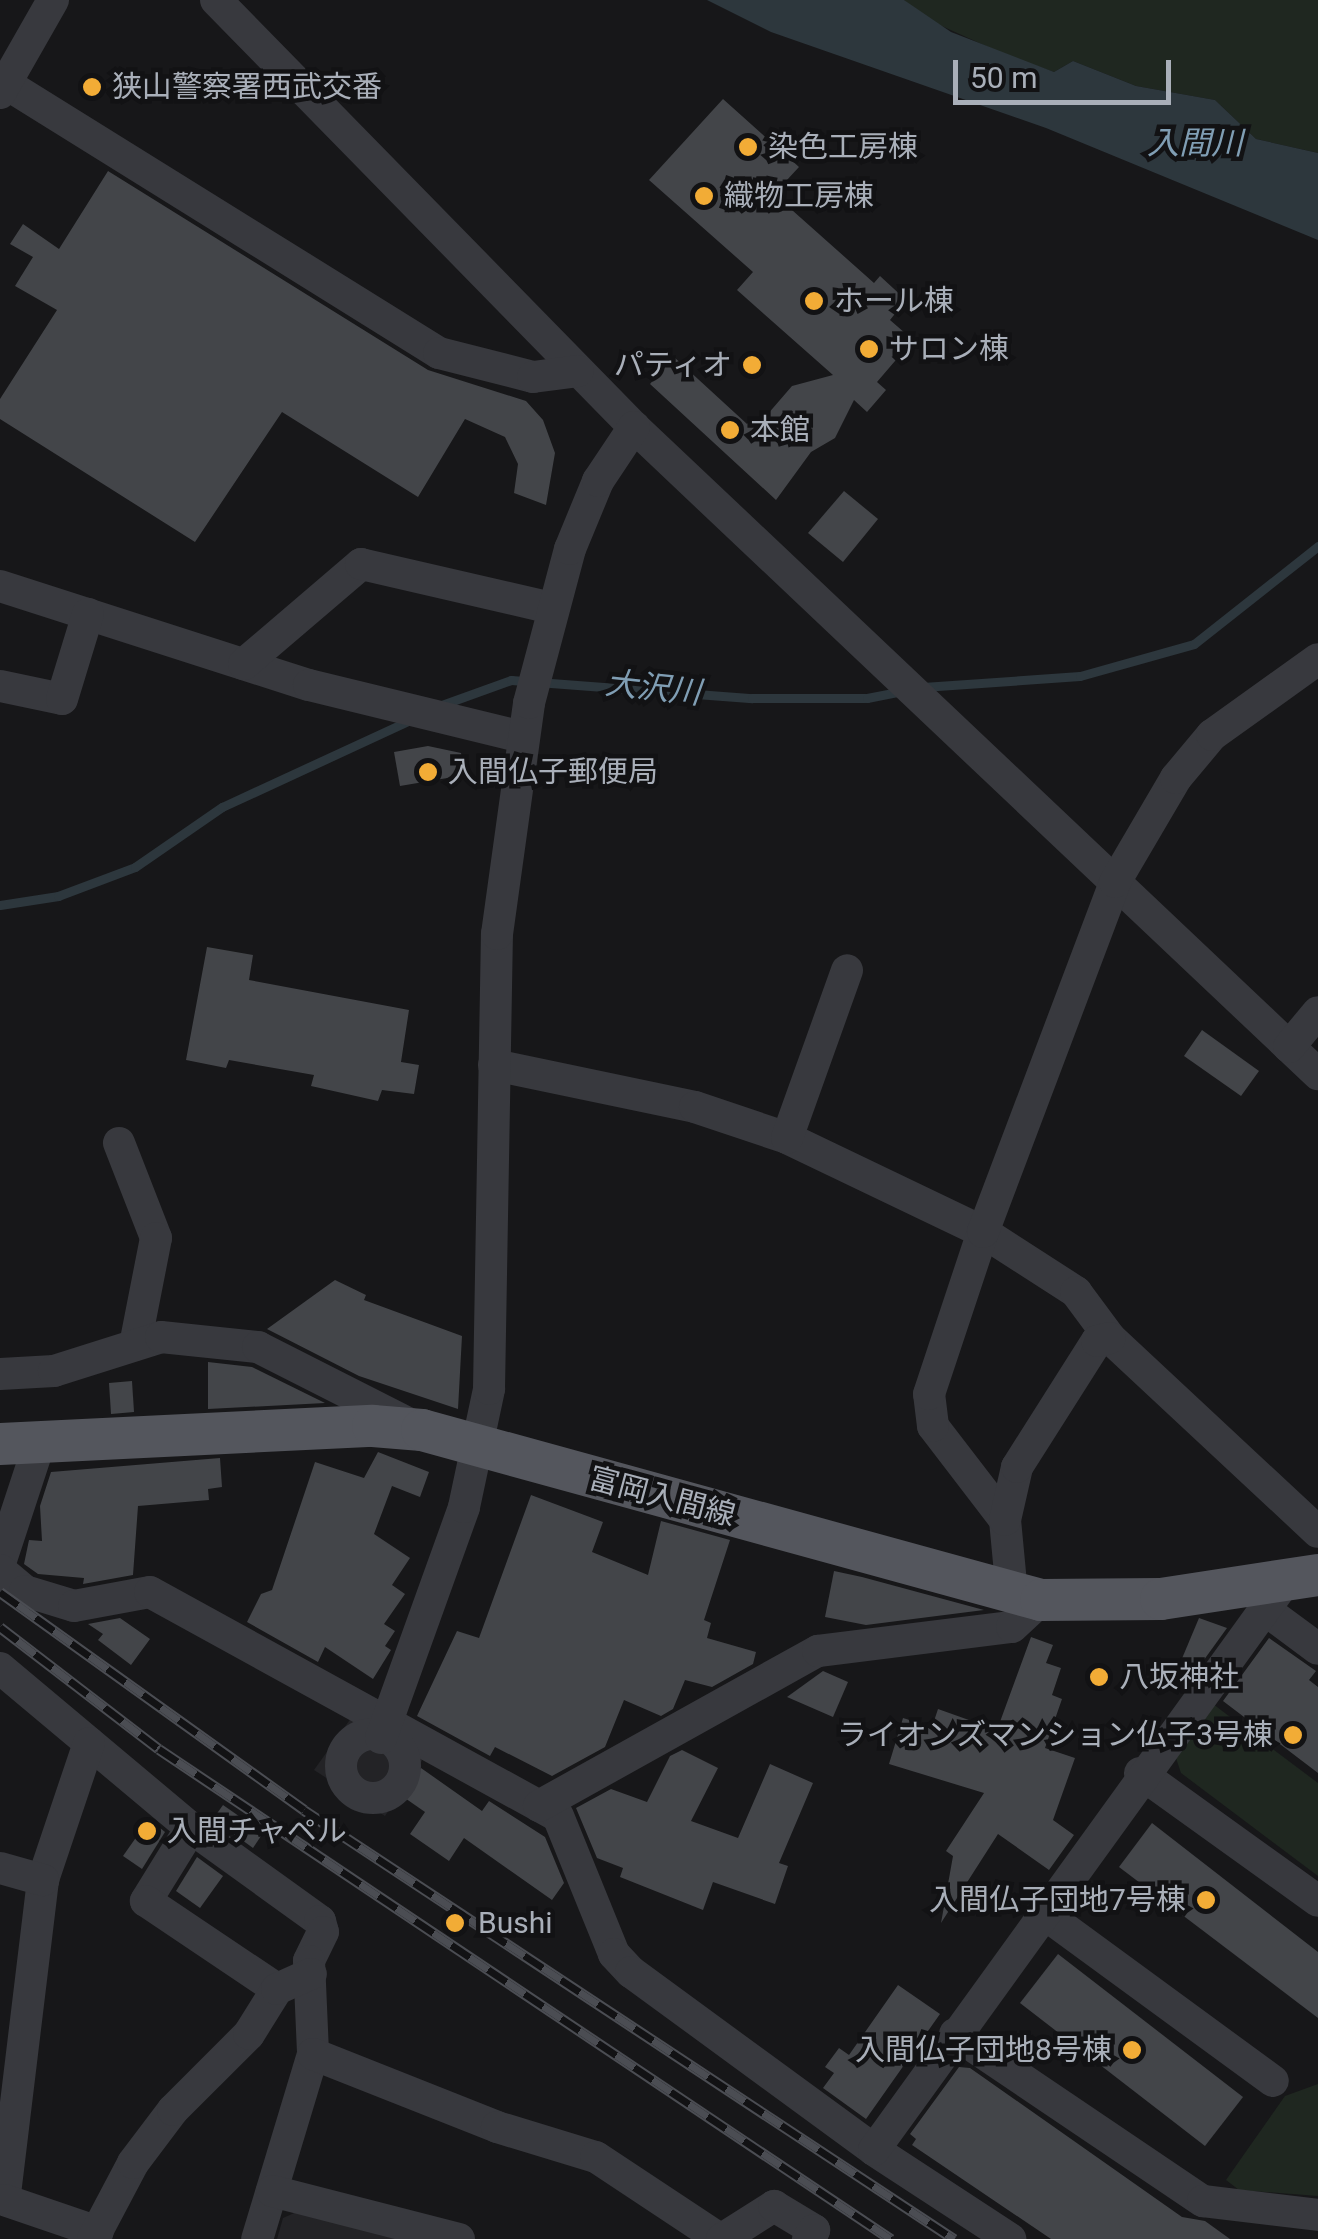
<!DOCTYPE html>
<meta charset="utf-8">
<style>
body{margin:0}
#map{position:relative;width:1318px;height:2239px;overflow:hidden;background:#171719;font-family:Roboto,"Noto Sans JP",sans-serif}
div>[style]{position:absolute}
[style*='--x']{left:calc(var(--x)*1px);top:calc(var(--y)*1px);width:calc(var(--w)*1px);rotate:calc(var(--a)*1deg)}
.built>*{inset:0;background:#232326}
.green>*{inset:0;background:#1f2720}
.water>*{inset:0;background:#2d373d}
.stream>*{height:9px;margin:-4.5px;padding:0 4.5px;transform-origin:4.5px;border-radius:4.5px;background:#2d373d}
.building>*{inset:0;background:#434549}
.minor>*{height:32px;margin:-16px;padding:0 16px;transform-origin:16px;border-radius:16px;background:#38393e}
.minor>.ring{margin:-16px;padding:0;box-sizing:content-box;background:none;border:32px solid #38393e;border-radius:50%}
.major>*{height:42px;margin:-21px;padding:0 21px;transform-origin:21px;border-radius:21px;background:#54565d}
.rail>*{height:11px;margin-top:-5.5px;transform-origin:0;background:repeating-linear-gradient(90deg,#121214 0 22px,#4b4d53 0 44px);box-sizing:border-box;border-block:2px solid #4b4d53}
.dots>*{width:28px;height:28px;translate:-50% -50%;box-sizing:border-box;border:5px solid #121214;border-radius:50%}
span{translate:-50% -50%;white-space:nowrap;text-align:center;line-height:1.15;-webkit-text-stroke:9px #121214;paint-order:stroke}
.poi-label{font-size:30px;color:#a9afb9}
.left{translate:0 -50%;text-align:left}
.right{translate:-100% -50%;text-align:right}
.street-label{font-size:30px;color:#a9afb9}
.water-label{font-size:32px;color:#809eb4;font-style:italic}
.scale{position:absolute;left:953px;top:60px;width:218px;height:45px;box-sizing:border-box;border:5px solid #a9afb9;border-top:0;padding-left:12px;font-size:30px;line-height:35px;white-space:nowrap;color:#a9afb9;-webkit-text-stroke:8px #121214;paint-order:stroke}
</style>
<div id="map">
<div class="built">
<i style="clip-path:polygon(354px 1714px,425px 1756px,385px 1816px,314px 1770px)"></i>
<i style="clip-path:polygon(301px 2210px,423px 2239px,277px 2239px,283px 2218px)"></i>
</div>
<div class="green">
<i style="clip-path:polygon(904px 0,1318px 0,1318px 153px,1256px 139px,1215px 100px,1136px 86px,1073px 61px,1054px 72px,1008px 56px,922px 17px)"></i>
<i style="clip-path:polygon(1213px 1704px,1318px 1783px,1318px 1876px,1181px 1773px,1175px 1755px)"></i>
<i style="clip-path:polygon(1318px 2084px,1318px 2196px,1239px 2190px,1226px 2180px,1285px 2096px)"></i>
</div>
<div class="water">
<i style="clip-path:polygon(707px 0,904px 0,951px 32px,1054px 72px,1073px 61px,1136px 86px,1215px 100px,1256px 139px,1318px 153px,1318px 240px,1046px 128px,771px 32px)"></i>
</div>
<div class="stream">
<i style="--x:923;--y:687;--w:157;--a:-4"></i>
<i style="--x:1080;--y:676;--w:118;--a:-15.7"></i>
<i style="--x:1194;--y:644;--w:158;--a:-38.3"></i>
<i style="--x:436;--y:707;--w:80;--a:-19.8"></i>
<i style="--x:511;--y:680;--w:242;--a:4.3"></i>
<i style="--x:752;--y:698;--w:115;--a:0"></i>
<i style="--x:867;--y:698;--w:37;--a:-11"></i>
<i style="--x:0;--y:905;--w:59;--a:-8.8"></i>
<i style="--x:58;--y:896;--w:82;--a:-20.6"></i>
<i style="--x:135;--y:867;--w:106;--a:-34.6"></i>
<i style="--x:222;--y:807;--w:205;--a:-24.8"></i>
</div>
<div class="building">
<i style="clip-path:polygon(723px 99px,799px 167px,774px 194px,874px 283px,880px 276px,906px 300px,890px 320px,913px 340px,877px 382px,886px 390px,867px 412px,854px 400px,835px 438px,811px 452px,776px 500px,650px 384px,674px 357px,747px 424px,753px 417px,760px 423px,792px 386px,833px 375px,737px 290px,753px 272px,649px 180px)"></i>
<i style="clip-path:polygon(108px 171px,428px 370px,526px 401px,543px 420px,555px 453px,546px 505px,514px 493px,518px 464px,505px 437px,465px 419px,418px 497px,282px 412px,195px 542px,0 419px,0 399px,57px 310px,15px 286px,33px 257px,10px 244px,23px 224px,59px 249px)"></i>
<i style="clip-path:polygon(844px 491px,878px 519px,843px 562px,808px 533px)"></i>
<i style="clip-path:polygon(428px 746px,461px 753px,465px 775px,400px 786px,394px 752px)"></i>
<i style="clip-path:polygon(207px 947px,253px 955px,249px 980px,409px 1010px,401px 1062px,419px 1065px,414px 1094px,382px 1090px,378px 1101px,311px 1086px,314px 1075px,229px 1060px,226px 1068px,186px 1060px)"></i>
<i style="clip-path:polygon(1202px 1030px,1259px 1071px,1241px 1096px,1184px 1056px)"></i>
<i style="clip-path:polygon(335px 1280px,366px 1295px,364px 1300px,462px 1336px,458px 1409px,359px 1376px,267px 1329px)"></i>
<i style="clip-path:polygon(208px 1362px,252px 1367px,325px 1403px,208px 1409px)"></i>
<i style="clip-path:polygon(132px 1381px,134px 1412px,111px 1414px,109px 1383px)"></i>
<i style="clip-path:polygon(378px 1452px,429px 1472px,420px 1497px,392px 1486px,374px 1534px,410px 1558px,392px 1585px,405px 1594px,384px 1624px,395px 1631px,385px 1646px,391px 1650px,373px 1679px,325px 1647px,318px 1662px,247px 1622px,261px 1594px,272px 1590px,315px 1462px,364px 1478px)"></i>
<i style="clip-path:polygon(220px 1458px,222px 1487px,208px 1489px,209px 1500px,138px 1506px,133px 1575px,83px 1584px,84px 1578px,38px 1574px,24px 1564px,29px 1540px,42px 1541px,40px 1506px,51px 1472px)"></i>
<i style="clip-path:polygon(531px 1495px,603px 1522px,592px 1552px,648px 1575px,661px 1521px,730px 1540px,704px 1620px,711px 1623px,707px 1638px,756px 1652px,753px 1664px,712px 1687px,685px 1680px,673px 1709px,661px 1716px,624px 1700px,605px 1747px,552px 1776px,495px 1747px,490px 1756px,417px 1716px,457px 1631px,479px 1638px)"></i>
<i style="clip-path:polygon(834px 1571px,862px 1577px,984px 1610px,866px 1625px,825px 1617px)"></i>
<i style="clip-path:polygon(120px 1618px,150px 1639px,131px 1665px,98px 1640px,103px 1634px,88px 1624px)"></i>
<i style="clip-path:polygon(1199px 1618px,1227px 1628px,1193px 1675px,1178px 1668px)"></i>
<i style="clip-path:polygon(1031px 1637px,1053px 1645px,1046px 1663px,1061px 1668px,1052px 1695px,1062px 1699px,1045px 1748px,1075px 1758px,1053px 1820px,1074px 1835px,1049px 1870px,998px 1834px,941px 1923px,953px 1856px,946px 1851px,984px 1793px,889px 1764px,903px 1718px,932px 1727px,938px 1709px,997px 1730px)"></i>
<i style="clip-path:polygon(1269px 1638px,1316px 1671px,1309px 1680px,1318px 1687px,1318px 1773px,1223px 1701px)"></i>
<i style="clip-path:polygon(823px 1671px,848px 1682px,833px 1717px,787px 1697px)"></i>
<i style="clip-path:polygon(682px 1750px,718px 1768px,691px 1821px,738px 1838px,770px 1764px,813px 1783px,779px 1863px,788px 1866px,775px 1904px,713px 1882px,703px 1910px,620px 1877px,623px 1868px,597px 1858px,576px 1808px,611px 1789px,647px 1802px,670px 1756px)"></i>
<i style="clip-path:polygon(421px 1768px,482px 1811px,489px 1801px,545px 1837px,564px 1883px,552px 1900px,464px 1838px,449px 1861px,410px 1834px,425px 1812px,402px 1796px)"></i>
<i style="clip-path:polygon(223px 1805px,263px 1833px,253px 1848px,213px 1819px)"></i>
<i style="clip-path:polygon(149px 1819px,165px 1832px,142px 1869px,123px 1856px)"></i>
<i style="clip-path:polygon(1152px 1823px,1318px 1952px,1318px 2018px,1119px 1867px)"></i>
<i style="clip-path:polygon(197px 1857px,223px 1876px,200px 1908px,176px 1891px)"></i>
<i style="clip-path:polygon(1058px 1954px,1243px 2097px,1205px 2146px,1020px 2003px)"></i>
<i style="clip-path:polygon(898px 1985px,940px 2014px,866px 2119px,823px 2088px,834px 2073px,825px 2067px,839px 2048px,849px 2055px)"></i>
<i style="clip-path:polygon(959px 2067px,970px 2068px,1182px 2217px,1205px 2221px,1230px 2239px,1051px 2239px,912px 2145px,916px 2139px,910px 2134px)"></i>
</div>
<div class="minor">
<i style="--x:216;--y:0;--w:598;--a:45.61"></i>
<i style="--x:634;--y:427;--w:942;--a:43.41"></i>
<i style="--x:0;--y:80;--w:517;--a:31.88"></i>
<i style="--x:439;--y:353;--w:97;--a:14.3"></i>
<i style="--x:533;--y:377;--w:45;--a:-7.6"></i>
<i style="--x:0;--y:93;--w:107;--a:-60.3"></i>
<i style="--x:0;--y:586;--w:324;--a:17.8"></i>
<i style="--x:309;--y:685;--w:220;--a:13.7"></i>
<i style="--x:244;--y:664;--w:154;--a:-40.5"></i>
<i style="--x:361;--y:564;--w:195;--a:13"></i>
<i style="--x:0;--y:686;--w:63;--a:11.8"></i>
<i style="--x:62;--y:699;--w:89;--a:-73"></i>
<i style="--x:1289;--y:1047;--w:45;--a:-50.4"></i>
<i style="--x:494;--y:1065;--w:205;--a:11.8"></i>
<i style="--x:695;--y:1107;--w:97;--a:18.6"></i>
<i style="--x:787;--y:1138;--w:217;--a:25.6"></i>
<i style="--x:983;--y:1232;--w:111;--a:32.8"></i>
<i style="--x:1076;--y:1292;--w:57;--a:53.5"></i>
<i style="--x:1110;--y:1338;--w:284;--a:43"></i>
<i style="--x:787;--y:1138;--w:178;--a:-70.3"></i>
<i style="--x:119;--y:1143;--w:102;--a:68.7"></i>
<i style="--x:156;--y:1238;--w:109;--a:101.1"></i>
<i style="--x:0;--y:1374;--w:54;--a:-3.2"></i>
<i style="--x:54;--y:1371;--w:112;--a:-17.6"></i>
<i style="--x:161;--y:1337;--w:98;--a:5.9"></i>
<i style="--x:258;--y:1347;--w:175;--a:26.9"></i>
<i style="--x:1005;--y:1520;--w:118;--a:-127.5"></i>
<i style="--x:933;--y:1426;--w:32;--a:-97"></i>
<i style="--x:929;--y:1394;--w:171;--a:-71.6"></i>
<i style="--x:983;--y:1232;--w:374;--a:-69.3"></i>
<i style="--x:1115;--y:882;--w:121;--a:-59.6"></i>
<i style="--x:1176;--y:778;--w:56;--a:-50.1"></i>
<i style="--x:1212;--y:735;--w:130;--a:-35.6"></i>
<i style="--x:0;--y:1563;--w:128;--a:-71.8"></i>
<i style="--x:0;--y:1570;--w:33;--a:40"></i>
<i style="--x:25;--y:1591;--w:51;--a:17"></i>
<i style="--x:74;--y:1606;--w:77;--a:-10.4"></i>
<i style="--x:150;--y:1592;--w:465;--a:28.8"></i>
<i style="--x:558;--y:1816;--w:149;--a:67.9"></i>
<i style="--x:614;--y:1954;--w:25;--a:47"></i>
<i style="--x:631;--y:1972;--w:301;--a:36.2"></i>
<i style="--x:874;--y:2150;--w:163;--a:33.2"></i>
<i style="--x:1012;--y:1594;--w:74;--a:-95.4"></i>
<i style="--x:1005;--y:1520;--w:54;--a:-77.2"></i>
<i style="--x:1017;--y:1467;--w:149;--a:-57.6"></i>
<i style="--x:1097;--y:1341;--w:13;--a:-13"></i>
<i style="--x:1264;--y:1609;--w:67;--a:36.5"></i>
<i style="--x:0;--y:1668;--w:249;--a:40"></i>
<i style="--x:191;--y:1828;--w:159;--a:35.8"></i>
<i style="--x:320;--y:1921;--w:11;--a:75"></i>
<i style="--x:323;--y:1932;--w:32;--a:116"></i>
<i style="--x:309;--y:1961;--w:93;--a:87.5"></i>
<i style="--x:313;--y:2054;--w:193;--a:106.8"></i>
<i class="ring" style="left:341px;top:1734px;width:32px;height:32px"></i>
<i style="--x:381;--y:1738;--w:245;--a:-70.2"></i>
<i style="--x:464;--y:1507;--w:121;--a:-78"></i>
<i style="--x:489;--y:1389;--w:455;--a:-89"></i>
<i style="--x:497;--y:934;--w:233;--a:-82.1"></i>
<i style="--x:529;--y:703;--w:159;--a:-75.1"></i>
<i style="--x:570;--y:549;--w:74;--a:-67.6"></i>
<i style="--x:598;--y:481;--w:65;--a:-56.3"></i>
<i style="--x:89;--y:1743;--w:145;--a:108.6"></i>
<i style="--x:43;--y:1880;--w:322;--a:96.9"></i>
<i style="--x:4;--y:2200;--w:99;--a:18.8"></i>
<i style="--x:1140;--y:1773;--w:219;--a:35.7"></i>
<i style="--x:539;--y:1806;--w:319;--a:-29.1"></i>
<i style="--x:818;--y:1651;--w:195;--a:-7.1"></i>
<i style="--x:1012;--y:1627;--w:40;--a:-43"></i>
<i style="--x:191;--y:1828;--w:86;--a:121.7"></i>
<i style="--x:146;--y:1901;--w:158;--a:33.9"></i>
<i style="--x:0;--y:1868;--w:45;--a:15.6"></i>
<i style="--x:1042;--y:1912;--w:286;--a:36.2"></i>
<i style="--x:955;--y:2034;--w:299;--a:34"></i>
<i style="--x:1203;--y:2201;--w:116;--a:6.9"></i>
<i style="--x:313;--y:2054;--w:198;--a:21.6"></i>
<i style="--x:497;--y:2127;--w:103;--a:16.9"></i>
<i style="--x:596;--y:2157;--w:149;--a:33.5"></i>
<i style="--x:874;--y:2150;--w:703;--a:-54.14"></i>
<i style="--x:272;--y:2191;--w:193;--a:14.4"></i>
<i style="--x:93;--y:2239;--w:86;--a:-62.2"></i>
<i style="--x:133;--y:2163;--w:66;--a:-53"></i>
<i style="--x:173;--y:2110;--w:107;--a:-45"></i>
<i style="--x:249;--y:2034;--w:53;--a:-58.1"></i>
<i style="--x:277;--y:1989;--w:37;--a:-24"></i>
<i style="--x:722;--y:2239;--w:62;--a:-32.4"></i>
<i style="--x:774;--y:2206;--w:47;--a:31"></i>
<i style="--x:814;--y:2230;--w:11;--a:124"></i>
</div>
<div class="major">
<i style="--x:0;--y:1444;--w:373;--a:-2.8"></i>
<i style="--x:373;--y:1426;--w:49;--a:4.7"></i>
<i style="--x:422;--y:1430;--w:642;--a:15.36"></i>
<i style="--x:1041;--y:1600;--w:120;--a:-0.5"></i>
<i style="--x:1161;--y:1599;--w:159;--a:-8.7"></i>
</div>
<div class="rail">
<i style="--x:0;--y:1592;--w:374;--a:35.6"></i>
<i style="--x:304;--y:1810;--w:779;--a:33.42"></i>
<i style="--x:0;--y:1627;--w:200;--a:37.5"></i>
<i style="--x:159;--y:1749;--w:881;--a:33.8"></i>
</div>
<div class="dots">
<i style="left:92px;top:87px;background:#f2ac36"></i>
<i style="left:748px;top:147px;background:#f2ac36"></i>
<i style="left:704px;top:196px;background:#f2ac36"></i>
<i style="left:814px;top:301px;background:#f2ac36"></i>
<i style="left:869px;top:349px;background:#f2ac36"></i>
<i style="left:752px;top:365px;background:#f2ac36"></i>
<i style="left:730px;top:430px;background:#f2ac36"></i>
<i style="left:428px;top:772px;background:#f2ac36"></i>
<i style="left:1099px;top:1677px;background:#f2ac36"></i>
<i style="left:1293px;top:1735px;background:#f2ac36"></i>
<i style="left:147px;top:1831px;background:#f2ac36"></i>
<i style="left:1206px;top:1900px;background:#f2ac36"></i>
<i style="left:455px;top:1923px;background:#f2ac36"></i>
<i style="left:1132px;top:2050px;background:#f2ac36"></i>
</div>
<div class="poi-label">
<span class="left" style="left:112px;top:87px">狭山警察署西武交番</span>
<span class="left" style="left:768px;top:147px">染色工房棟</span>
<span class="left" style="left:724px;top:196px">織物工房棟</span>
<span class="left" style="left:834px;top:301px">ホール棟</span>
<span class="left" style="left:889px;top:349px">サロン棟</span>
<span class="right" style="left:732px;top:365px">パティオ</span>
<span class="left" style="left:750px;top:430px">本館</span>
<span class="left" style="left:448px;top:772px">入間仏子郵便局</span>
<span class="left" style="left:1119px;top:1677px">八坂神社</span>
<span class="right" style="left:1273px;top:1735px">ライオンズマンション仏子3号棟</span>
<span class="left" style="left:167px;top:1831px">入間チャペル</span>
<span class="right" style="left:1186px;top:1900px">入間仏子団地7号棟</span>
<span class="left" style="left:478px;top:1923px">Bushi</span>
<span class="right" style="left:1112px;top:2050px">入間仏子団地8号棟</span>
</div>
<div class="street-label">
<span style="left:662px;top:1497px;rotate:15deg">富岡入間線</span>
</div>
<div class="water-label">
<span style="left:1195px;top:143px">入間川</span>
<span style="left:653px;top:688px;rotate:6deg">大沢川</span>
</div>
<div class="scale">50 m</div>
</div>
